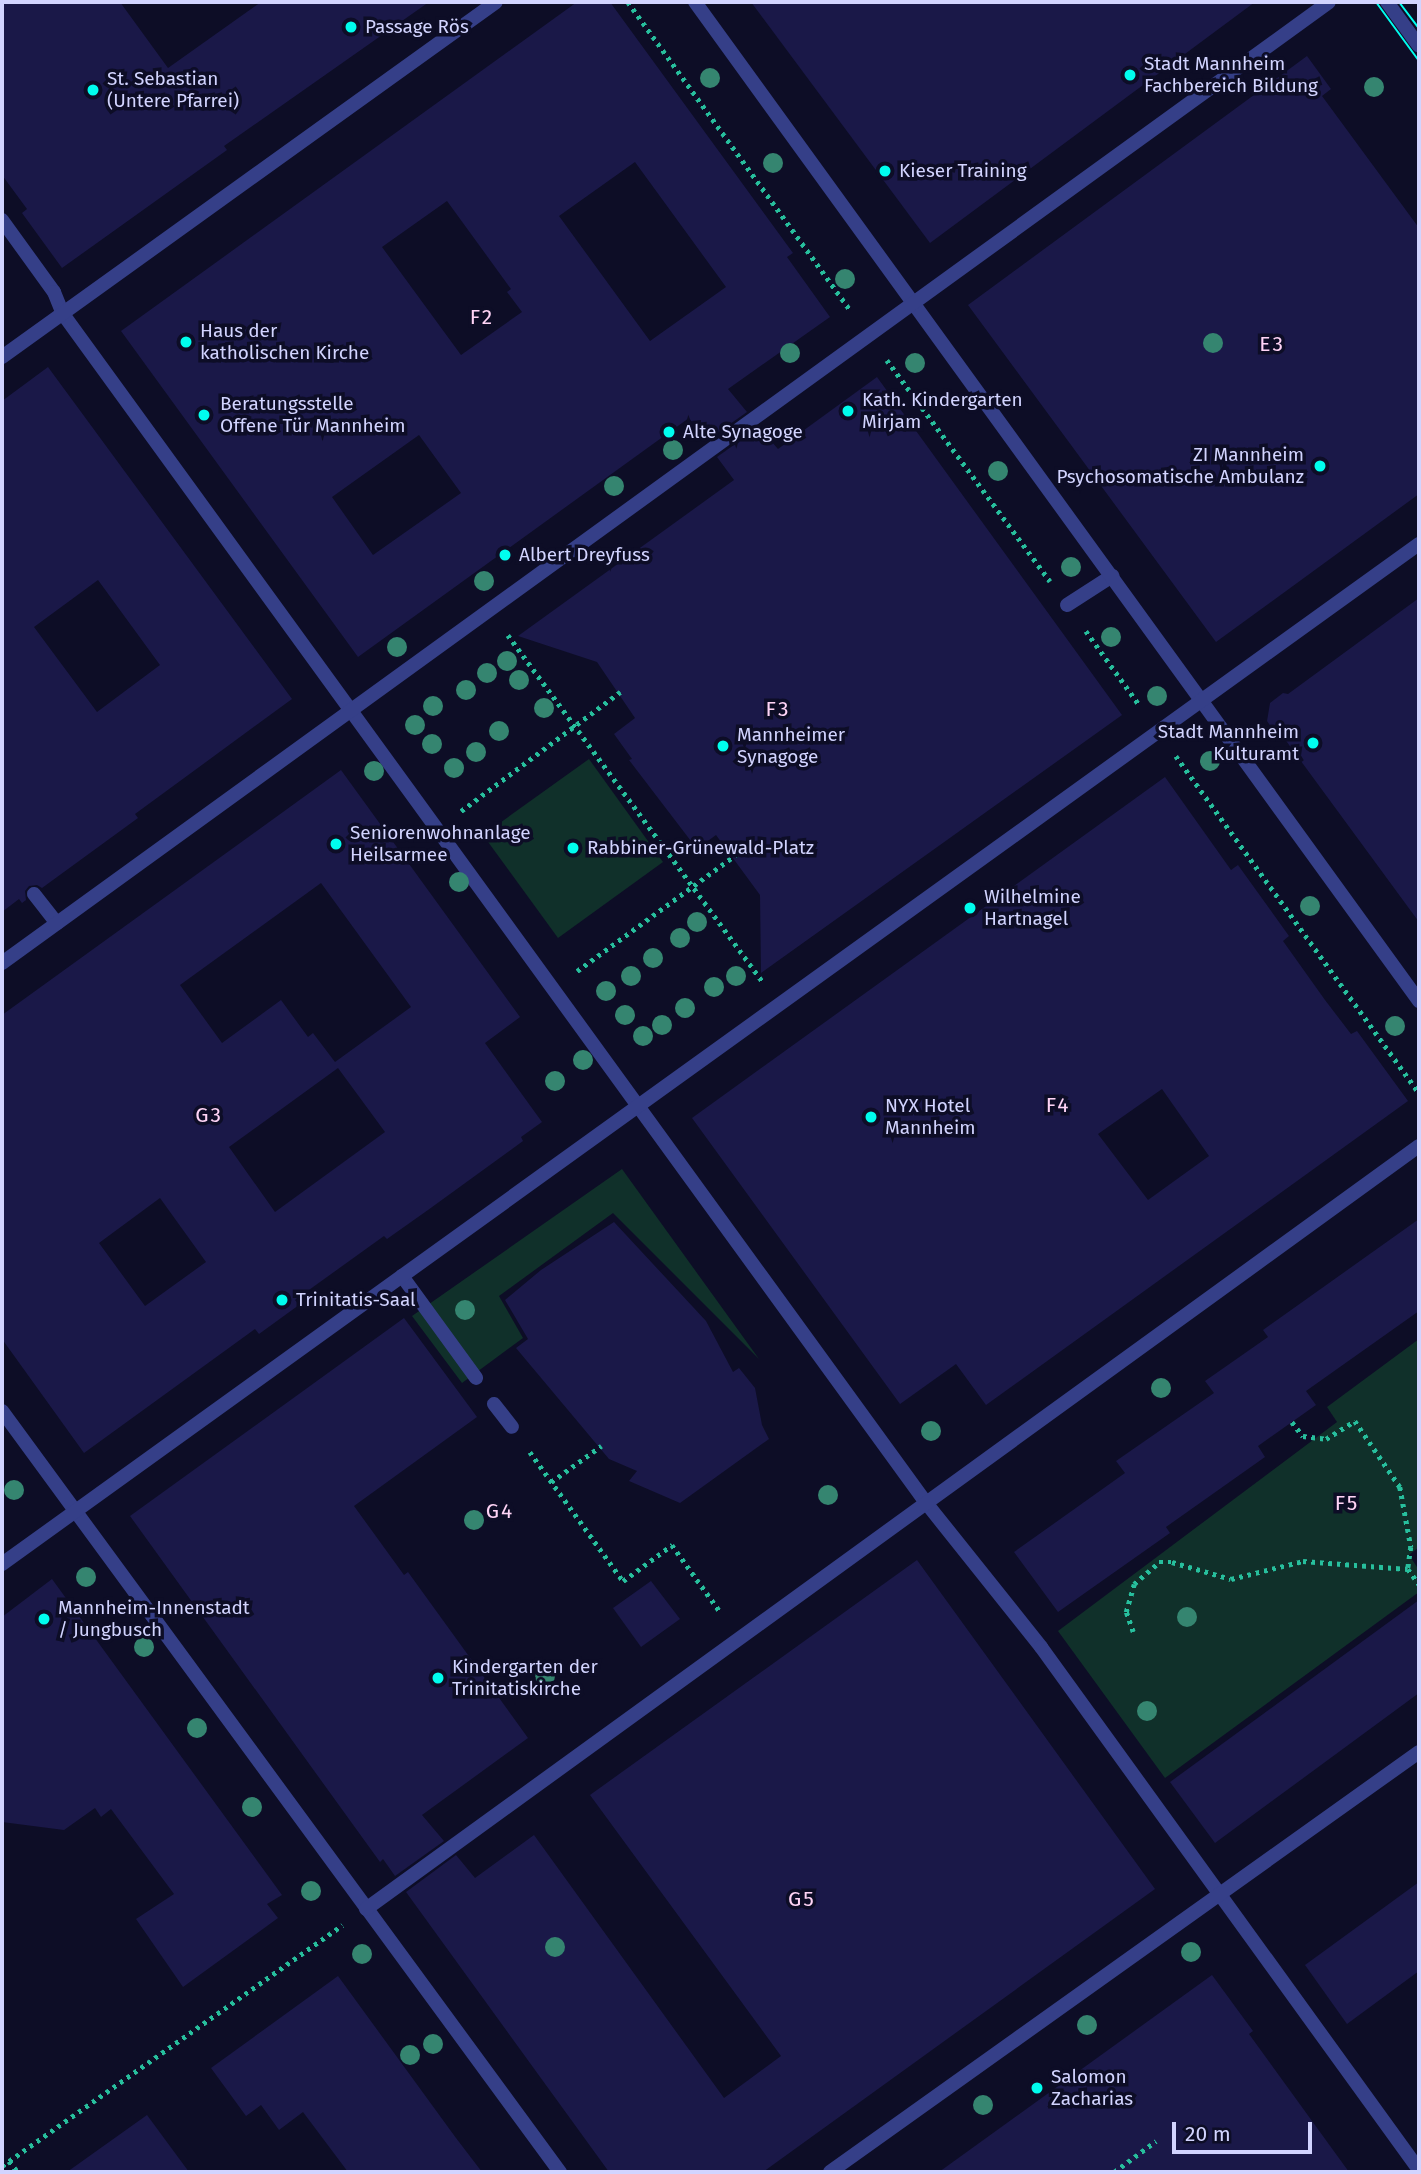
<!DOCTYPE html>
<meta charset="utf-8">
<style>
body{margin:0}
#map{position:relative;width:1421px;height:2174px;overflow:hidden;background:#0d0d26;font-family:"Fira Sans",sans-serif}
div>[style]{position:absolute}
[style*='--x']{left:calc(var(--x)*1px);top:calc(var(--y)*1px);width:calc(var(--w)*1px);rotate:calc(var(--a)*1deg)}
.green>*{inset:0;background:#10302a}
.building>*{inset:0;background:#1a1848}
.path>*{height:4.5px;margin-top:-2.25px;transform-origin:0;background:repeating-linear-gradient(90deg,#27bf9d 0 3.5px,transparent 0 8.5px)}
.lane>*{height:14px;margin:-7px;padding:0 7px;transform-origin:7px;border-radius:7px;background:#353f88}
.street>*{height:14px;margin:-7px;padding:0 7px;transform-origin:7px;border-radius:7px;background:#353f88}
.tram>*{height:2px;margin:-1px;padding:0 1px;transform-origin:1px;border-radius:1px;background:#00fdee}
.trees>*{width:20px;height:20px;margin:-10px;border-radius:50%;background:#358570}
.dots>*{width:19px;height:19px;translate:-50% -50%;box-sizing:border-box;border:4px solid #0d0d26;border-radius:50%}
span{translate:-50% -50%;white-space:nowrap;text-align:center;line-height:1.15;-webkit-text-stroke:7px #0d0d26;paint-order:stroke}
.poi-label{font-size:19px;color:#d2d4ff}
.left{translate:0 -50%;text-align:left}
.right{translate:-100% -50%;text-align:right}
.neighbourhood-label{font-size:21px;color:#ffd4f6;letter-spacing:2px}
.frame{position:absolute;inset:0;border:4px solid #d2d4ff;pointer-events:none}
.scale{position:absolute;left:1172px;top:2122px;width:140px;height:32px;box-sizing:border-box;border:4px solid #d2d4ff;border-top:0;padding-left:9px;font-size:21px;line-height:24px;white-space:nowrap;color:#d2d4ff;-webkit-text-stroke:5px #0d0d26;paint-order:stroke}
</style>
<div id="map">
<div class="green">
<i style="clip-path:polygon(589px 759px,663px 862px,558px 938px,483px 835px)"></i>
<i style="clip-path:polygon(622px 1169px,759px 1359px,613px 1213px,499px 1296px,523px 1338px,462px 1383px,412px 1316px)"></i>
<i style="clip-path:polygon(1419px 1339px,1419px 1547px,1409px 1555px,1419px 1570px,1419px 1592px,1165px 1778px,1058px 1631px,1337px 1422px,1327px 1407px)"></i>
</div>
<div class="building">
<i style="clip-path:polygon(2px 2px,120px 2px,168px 68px,261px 2px,429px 2px,224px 146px,227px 150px,62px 268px,22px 213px,27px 209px,2px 175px)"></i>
<i style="clip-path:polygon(evenodd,577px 2px,610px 2px,793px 253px,787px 257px,830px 317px,728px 389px,747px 412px,706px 441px,689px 418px,358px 657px,121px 331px,577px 2px,635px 162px,726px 287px,650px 341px,559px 216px,635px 162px,577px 2px,447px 201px,511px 289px,507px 292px,522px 312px,461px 355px,382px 247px,447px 201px,577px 2px,419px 435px,461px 493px,373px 555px,332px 497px,419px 435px)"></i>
<i style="clip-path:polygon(751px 2px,1255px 2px,930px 243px)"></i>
<i style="clip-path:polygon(1307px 56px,1331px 89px,1322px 96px,1419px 228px,1419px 494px,1216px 642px,968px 305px)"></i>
<i style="clip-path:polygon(evenodd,48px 367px,292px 699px,135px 814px,138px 818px,42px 888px,37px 885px,29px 886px,25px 891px,26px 900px,22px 903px,19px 899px,2px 912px,2px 401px,48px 367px,98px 580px,160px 665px,97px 712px,34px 627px,98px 580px)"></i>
<i style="clip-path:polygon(877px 377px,1122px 715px,761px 973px,760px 895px,716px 835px,697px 849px,629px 760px,632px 759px,614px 734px,635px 718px,597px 662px,518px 636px,734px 480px,717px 457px,759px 427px,778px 449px)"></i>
<i style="clip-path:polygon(1419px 598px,1419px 922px,1284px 738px,1277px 736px,1267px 721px,1270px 703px,1283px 693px,1288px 694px)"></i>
<i style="clip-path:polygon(evenodd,341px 770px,520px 1017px,485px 1043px,542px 1122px,521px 1137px,523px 1141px,428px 1210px,387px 1239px,384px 1236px,295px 1300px,299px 1305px,259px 1334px,255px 1329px,84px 1453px,2px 1339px,2px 1015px,341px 770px,321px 883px,411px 1007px,335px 1062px,313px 1033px,308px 1037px,281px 1000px,222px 1043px,180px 985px,321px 883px,341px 770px,338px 1068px,385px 1132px,275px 1212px,229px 1147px,338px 1068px,341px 770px,160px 1198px,206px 1262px,145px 1306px,99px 1243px,160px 1198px)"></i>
<i style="clip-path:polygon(evenodd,1165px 777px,1231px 870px,1238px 865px,1289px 936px,1283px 941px,1325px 1000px,1351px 1034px,1357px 1031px,1408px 1101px,986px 1405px,956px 1364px,900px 1404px,692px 1118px,1165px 777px,1162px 1089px,1209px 1156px,1148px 1200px,1098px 1134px,1162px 1089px)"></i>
<i style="clip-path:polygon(1419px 1219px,1419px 1311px,1306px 1391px,1316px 1405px,1258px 1446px,1265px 1457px,1166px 1527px,1170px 1533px,1058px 1612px,1014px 1552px,1125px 1473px,1116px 1461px,1214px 1393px,1205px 1381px,1268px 1337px,1263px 1330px)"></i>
<i style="clip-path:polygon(614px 1222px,706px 1321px,733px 1372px,739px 1368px,755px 1388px,762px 1425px,769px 1439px,680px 1503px,629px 1481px,637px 1471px,609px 1459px,516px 1348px,528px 1339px,505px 1300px,541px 1270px)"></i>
<i style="clip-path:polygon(404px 1318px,477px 1417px,354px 1506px,404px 1575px,408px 1572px,528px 1738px,422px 1815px,444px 1841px,395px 1876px,383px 1859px,380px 1862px,130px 1516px)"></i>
<i style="clip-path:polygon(917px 1560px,1155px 1889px,763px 2172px,609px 2172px,406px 1892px,456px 1855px,475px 1878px,534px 1835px,724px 2098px,781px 2056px,590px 1795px)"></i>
<i style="clip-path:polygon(52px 1579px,282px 1895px,267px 1904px,278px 1918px,183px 1987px,136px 1919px,174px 1894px,111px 1809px,101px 1817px,95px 1808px,64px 1830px,2px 1822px,2px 1617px)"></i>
<i style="clip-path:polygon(651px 1581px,680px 1619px,641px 1647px,613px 1608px)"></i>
<i style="clip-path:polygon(1419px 1600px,1419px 1693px,1215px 1843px,1170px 1782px)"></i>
<i style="clip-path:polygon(1419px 1882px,1419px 1971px,1347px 2024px,1305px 1965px)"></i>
<i style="clip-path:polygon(1212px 1975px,1253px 2031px,1249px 2034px,1349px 2172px,939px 2172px)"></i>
<i style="clip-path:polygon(338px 1976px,456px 2138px,482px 2172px,348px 2172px,303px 2112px,279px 2130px,261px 2105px,246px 2116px,211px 2068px)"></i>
<i style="clip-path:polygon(147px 2115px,189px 2172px,67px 2172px)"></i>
</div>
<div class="path">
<i style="--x:628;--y:2;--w:381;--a:54.2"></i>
<i style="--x:887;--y:360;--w:275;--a:53.6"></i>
<i style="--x:1086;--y:631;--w:92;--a:54.2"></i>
<i style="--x:508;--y:635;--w:429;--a:53.7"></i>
<i style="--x:1176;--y:756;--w:415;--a:54.2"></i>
<i style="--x:461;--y:811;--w:199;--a:-36.8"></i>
<i style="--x:577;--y:971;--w:198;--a:-36.2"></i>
<i style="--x:1292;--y:1422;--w:18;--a:52"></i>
<i style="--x:1303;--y:1436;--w:23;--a:7"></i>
<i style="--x:1326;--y:1439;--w:34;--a:-32"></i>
<i style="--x:1355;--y:1421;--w:80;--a:55.7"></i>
<i style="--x:1400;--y:1487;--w:61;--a:79.6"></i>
<i style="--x:1411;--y:1547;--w:22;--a:98"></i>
<i style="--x:530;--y:1452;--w:159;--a:54.2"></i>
<i style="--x:623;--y:1581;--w:61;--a:-36.3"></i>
<i style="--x:672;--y:1545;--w:84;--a:54.2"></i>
<i style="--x:551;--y:1482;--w:62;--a:-35.8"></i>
<i style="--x:1133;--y:1632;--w:21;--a:-109"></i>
<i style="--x:1126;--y:1612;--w:29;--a:-74"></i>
<i style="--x:1134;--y:1584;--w:33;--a:-41"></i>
<i style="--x:1159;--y:1562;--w:13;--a:0"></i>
<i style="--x:1172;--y:1562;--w:61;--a:16.1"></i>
<i style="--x:1231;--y:1579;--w:74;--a:-14"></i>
<i style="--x:1303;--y:1561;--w:105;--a:4.4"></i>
<i style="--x:1408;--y:1569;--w:19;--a:54"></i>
<i style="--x:9;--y:2161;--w:14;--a:51"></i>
<i style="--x:2;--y:2166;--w:417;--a:-35.3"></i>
<i style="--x:1114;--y:2172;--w:52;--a:-36.4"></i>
</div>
<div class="lane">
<i style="--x:1067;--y:605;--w:54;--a:-32.8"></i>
<i style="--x:34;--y:894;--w:37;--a:52"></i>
<i style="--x:402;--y:1276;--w:126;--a:54"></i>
<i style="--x:494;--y:1404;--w:29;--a:52"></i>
</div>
<div class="street">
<i style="--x:695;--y:2;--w:1234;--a:54.07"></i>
<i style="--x:1387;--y:2;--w:54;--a:54"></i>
<i style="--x:2;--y:220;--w:89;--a:54.2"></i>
<i style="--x:54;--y:292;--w:24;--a:68"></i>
<i style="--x:63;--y:314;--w:1471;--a:54.02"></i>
<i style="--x:927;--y:1504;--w:183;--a:51.4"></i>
<i style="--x:1041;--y:1647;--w:645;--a:54.14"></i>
<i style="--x:2;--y:357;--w:608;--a:-35.7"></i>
<i style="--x:2;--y:963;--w:1638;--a:-35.91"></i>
<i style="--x:2;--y:1411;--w:944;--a:53.75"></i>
<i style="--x:2;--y:1564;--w:1746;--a:-35.75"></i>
<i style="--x:366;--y:1909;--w:1300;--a:-35.93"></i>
<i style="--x:830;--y:2172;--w:723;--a:-35.49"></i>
</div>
<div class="tram">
<i style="--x:1376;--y:2;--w:73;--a:53.9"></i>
<i style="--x:1399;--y:2;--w:34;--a:53"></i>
</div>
<div class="trees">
<i style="left:710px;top:78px"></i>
<i style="left:1374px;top:87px"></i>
<i style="left:773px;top:163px"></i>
<i style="left:845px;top:279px"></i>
<i style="left:1213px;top:343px"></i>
<i style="left:790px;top:353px"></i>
<i style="left:915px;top:363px"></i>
<i style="left:673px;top:450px"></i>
<i style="left:998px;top:471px"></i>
<i style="left:614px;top:486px"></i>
<i style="left:1071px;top:567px"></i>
<i style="left:484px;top:581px"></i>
<i style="left:1111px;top:637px"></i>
<i style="left:397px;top:647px"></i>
<i style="left:507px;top:661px"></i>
<i style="left:487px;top:673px"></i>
<i style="left:519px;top:680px"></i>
<i style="left:466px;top:690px"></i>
<i style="left:1157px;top:696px"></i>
<i style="left:433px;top:706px"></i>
<i style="left:544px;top:708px"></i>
<i style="left:415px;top:725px"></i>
<i style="left:499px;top:731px"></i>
<i style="left:432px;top:744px"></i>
<i style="left:476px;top:752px"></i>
<i style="left:1210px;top:761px"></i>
<i style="left:454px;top:768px"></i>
<i style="left:374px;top:771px"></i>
<i style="left:459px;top:882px"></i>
<i style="left:1310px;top:906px"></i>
<i style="left:697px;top:922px"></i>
<i style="left:680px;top:938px"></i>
<i style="left:653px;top:958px"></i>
<i style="left:631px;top:976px"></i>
<i style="left:736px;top:976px"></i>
<i style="left:714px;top:987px"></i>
<i style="left:606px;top:991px"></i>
<i style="left:685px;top:1008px"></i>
<i style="left:625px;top:1015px"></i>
<i style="left:662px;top:1025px"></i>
<i style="left:1395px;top:1026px"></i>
<i style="left:643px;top:1036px"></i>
<i style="left:583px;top:1060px"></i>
<i style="left:555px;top:1081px"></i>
<i style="left:465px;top:1310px"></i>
<i style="left:1161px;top:1388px"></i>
<i style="left:931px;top:1431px"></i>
<i style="left:14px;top:1490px"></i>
<i style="left:828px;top:1495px"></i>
<i style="left:474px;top:1520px"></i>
<i style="left:86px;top:1577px"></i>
<i style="left:1187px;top:1617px"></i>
<i style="left:144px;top:1647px"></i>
<i style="left:545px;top:1676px"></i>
<i style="left:1147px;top:1711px"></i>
<i style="left:197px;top:1728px"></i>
<i style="left:252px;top:1807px"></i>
<i style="left:311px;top:1891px"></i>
<i style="left:555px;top:1947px"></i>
<i style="left:1191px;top:1952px"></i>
<i style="left:362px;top:1954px"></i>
<i style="left:1087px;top:2025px"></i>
<i style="left:433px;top:2044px"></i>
<i style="left:410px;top:2055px"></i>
<i style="left:983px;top:2105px"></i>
</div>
<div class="dots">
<i style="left:351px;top:27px;background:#00fdee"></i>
<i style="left:1130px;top:75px;background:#00fdee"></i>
<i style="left:93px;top:90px;background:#00fdee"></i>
<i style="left:885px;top:171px;background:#00fdee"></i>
<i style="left:186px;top:342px;background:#00fdee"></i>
<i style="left:848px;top:411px;background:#00fdee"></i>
<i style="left:204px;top:415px;background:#00fdee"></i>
<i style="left:669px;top:432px;background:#00fdee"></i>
<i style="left:1320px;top:466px;background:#00fdee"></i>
<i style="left:505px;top:555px;background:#00fdee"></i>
<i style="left:1313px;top:743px;background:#00fdee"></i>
<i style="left:723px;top:746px;background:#00fdee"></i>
<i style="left:336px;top:844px;background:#00fdee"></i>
<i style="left:573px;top:848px;background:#00fdee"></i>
<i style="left:970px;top:908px;background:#00fdee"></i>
<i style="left:871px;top:1117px;background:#00fdee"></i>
<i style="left:282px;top:1300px;background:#00fdee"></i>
<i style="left:44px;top:1619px;background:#00fdee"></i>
<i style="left:438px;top:1678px;background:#00fdee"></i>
<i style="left:1037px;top:2088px;background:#00fdee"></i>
</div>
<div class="poi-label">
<span class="left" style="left:365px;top:27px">Passage Rös</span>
<span class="left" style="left:1144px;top:75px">Stadt Mannheim<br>Fachbereich Bildung</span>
<span class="left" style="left:107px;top:90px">St. Sebastian<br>(Untere Pfarrei)</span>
<span class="left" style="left:899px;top:171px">Kieser Training</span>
<span class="left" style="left:200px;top:342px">Haus der<br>katholischen Kirche</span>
<span class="left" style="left:862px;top:411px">Kath. Kindergarten<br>Mirjam</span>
<span class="left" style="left:220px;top:415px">Beratungsstelle<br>Offene Tür Mannheim</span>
<span class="left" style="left:683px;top:432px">Alte Synagoge</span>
<span class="right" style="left:1304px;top:466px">ZI Mannheim<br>Psychosomatische Ambulanz</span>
<span class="left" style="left:519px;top:555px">Albert Dreyfuss</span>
<span class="right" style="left:1299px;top:743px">Stadt Mannheim<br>Kulturamt</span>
<span class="left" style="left:737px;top:746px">Mannheimer<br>Synagoge</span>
<span class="left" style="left:350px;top:844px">Seniorenwohnanlage<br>Heilsarmee</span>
<span class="left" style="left:587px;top:848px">Rabbiner-Grünewald-Platz</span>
<span class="left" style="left:984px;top:908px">Wilhelmine<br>Hartnagel</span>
<span class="left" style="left:885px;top:1117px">NYX Hotel<br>Mannheim</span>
<span class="left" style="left:296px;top:1300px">Trinitatis-Saal</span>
<span class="left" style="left:58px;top:1619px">Mannheim-Innenstadt<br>/ Jungbusch</span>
<span class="left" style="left:452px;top:1678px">Kindergarten der<br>Trinitatiskirche</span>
<span class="left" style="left:1051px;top:2088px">Salomon<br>Zacharias</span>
</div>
<div class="neighbourhood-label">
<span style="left:482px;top:317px">F2</span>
<span style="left:1272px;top:344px">E3</span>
<span style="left:778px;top:709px">F3</span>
<span style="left:1058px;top:1105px">F4</span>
<span style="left:209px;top:1115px">G3</span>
<span style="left:1347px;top:1503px">F5</span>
<span style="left:500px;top:1511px">G4</span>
<span style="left:802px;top:1899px">G5</span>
</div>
<div class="frame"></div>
<div class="scale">20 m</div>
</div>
